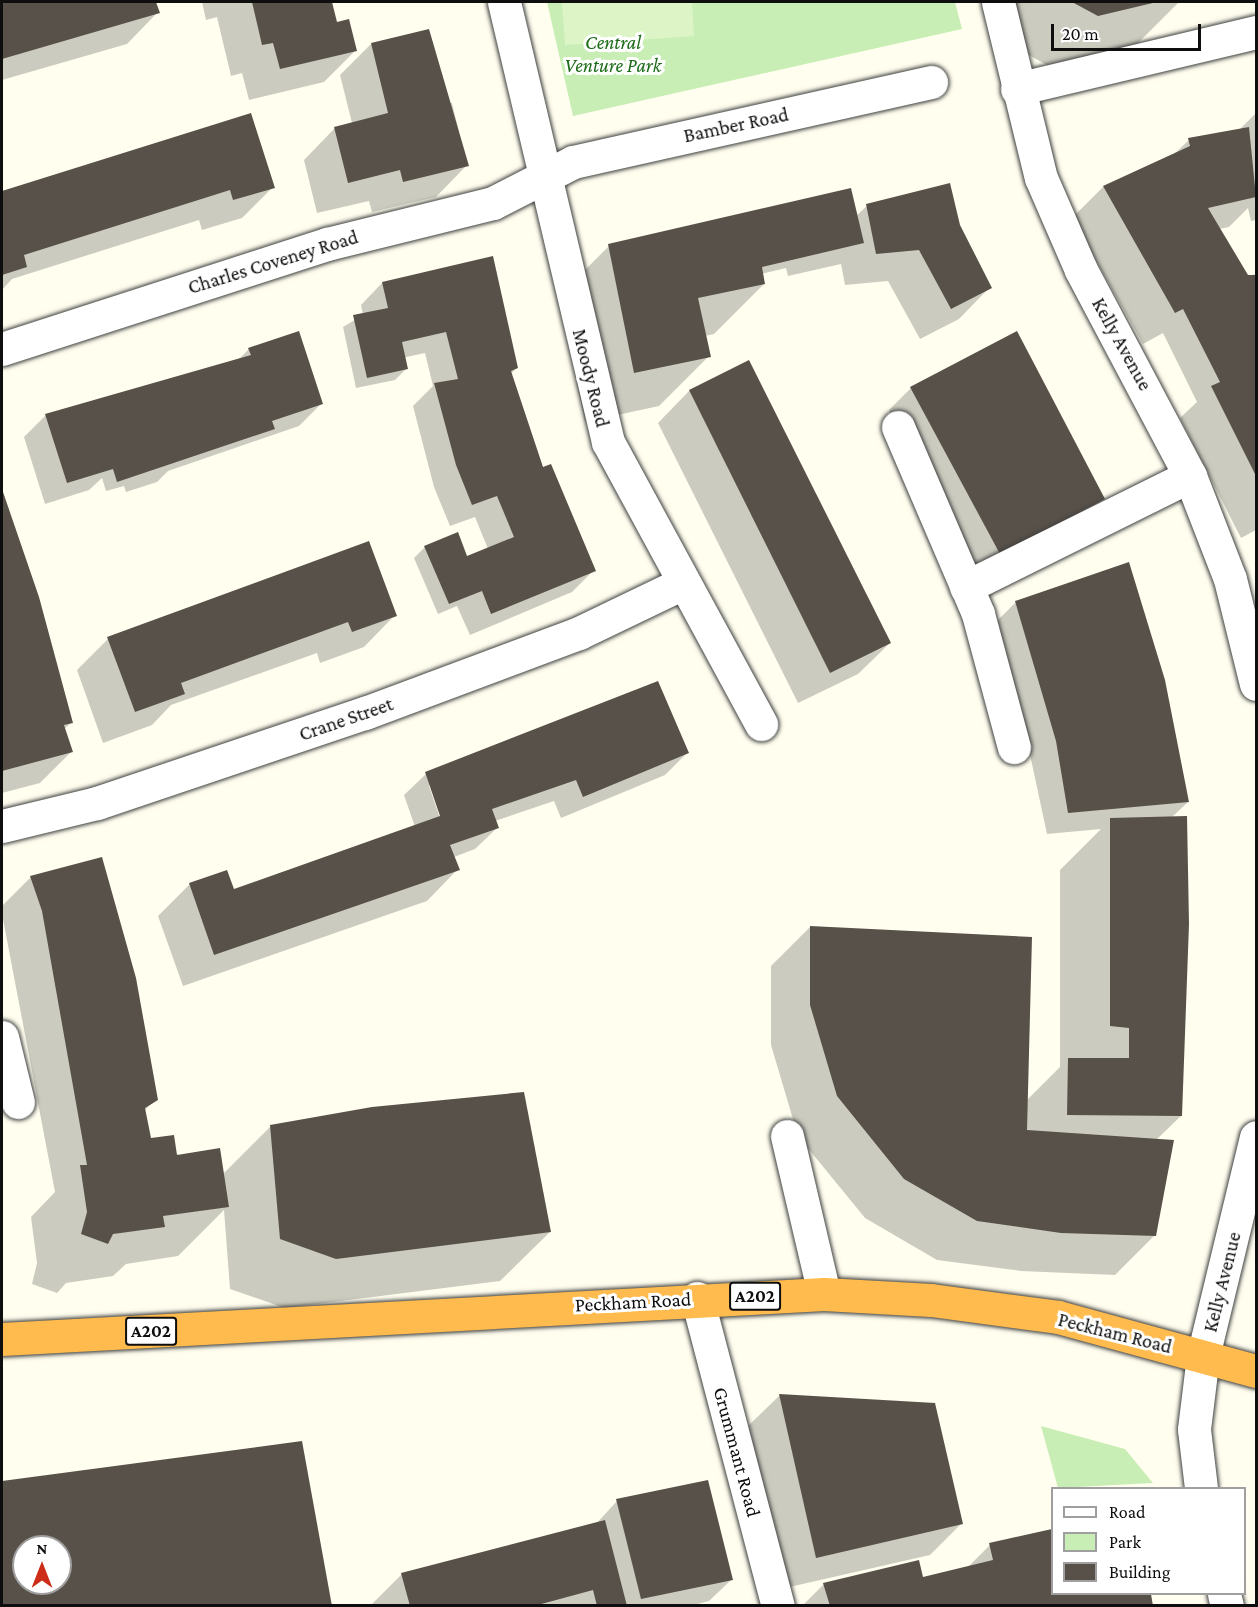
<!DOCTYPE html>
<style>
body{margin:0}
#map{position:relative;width:1258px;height:1607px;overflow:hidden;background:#fffeef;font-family:"Crimson Pro",serif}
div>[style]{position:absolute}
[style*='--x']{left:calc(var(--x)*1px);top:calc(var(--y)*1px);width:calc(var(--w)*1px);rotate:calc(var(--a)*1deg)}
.green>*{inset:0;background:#c9eeb5}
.pitch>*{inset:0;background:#ddf4c7}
.shadow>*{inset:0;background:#0003}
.building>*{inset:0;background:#585149}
.roads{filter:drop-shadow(0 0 2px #414141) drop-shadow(0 0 2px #414141)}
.minor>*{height:33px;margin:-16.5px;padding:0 16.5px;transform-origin:16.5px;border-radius:16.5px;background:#fff}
.highway>*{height:33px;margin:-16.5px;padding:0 16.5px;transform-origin:16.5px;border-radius:16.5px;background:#ffbb4d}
span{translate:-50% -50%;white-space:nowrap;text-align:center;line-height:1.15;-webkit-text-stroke:6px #fff;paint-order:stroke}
.shield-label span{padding:2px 4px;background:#fff;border:2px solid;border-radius:4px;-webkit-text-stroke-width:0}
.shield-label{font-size:18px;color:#0e0e0e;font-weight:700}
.park-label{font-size:20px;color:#1c6c18;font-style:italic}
.street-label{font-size:20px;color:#0e0e0e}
.frame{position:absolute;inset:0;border:3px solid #0e0e0e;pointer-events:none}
.legend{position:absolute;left:1051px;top:1487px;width:195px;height:108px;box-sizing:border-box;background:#fff;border:2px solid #9f9f9f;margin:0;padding:8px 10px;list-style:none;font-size:18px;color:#0e0e0e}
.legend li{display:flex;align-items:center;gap:12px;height:30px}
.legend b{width:30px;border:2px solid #9f9f9f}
.north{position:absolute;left:12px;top:1535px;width:60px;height:60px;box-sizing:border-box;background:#fff;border:2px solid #9f9f9f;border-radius:50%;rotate:0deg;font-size:16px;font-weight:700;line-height:24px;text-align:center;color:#0e0e0e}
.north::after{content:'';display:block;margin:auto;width:21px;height:27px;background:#cb2d19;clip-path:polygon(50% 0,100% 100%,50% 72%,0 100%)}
.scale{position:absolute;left:1051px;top:24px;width:150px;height:27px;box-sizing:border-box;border:3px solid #0e0e0e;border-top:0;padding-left:8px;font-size:18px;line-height:21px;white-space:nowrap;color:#0e0e0e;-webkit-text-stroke:4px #fff;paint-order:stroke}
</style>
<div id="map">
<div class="green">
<i style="clip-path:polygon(547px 2px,955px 2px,962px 29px,573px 116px)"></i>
<i style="clip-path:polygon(1041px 1426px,1125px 1449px,1153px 1483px,1058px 1488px)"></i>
</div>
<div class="pitch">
<i style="clip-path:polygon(562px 2px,692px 2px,694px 36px,565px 45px)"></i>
</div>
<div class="shadow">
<i style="clip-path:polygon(2px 2px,155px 2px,158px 12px,127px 44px,2px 80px)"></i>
<i style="clip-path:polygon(202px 2px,330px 2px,336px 24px,355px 51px,324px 82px,249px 100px,242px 73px,231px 76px,217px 17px,206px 20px)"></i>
<i style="clip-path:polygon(1014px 2px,1179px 2px,1136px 45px,1047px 65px,1025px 53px)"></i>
<i style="clip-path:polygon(371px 44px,446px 103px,452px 103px,467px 165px,436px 197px,372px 212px,369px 201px,317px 213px,304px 160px,335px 128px,352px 123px,340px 75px)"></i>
<i style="clip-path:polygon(1256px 113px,1256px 220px,1251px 221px,1248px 208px,1229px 227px,1219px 229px,1241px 281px,1254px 274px,1256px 278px,1256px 530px,1241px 538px,1180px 418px,1197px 402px,1163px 333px,1143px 344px,1072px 218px,1103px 187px,1173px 155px,1189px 140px,1239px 130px)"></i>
<i style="clip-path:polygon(250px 115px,273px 187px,242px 218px,202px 230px,199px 220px,12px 279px,2px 290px,2px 192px)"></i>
<i style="clip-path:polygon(867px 206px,959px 226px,990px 287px,959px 319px,920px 339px,888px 281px,845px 285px,841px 264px,788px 276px,786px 268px,761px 274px,764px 284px,714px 334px,705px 336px,709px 356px,659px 406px,585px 422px,559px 296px,609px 246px,856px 216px)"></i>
<i style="clip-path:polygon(382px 283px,516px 368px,511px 374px,542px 469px,594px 570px,572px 592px,470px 635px,457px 606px,438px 614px,414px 558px,425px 547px,467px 558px,488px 549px,475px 517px,450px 526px,434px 487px,413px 406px,433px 386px,425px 353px,402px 358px,406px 369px,395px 380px,356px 388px,343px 327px,363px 315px,361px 305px)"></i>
<i style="clip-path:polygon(249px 349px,321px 404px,299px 426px,168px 471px,157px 482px,126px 492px,124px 486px,106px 491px,102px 478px,89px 490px,45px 504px,24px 437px,46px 415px,237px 361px)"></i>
<i style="clip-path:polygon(748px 362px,890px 643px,858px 674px,798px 703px,658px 423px,689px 391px)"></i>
<i style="clip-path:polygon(911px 388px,1103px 499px,1082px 521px,977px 575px,889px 410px)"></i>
<i style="clip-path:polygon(2px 493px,29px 569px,71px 723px,64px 729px,71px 752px,40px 783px,2px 793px)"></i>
<i style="clip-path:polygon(1016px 602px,1188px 802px,1171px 818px,1181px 1116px,1156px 1140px,1155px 1235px,1115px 1275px,1021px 1271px,937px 1260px,865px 1218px,798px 1136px,771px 1045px,771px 966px,810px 927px,1026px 1101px,1060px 1067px,1060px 870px,1101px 829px,1047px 834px,1017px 694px,994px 624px)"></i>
<i style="clip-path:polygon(395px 615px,364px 647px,320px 663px,317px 653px,171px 705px,152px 725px,103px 743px,77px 670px,108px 639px)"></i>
<i style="clip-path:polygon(evenodd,687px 753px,665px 775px,561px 818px,554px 801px,495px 821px,497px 828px,475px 849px,454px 857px,458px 869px,427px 901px,183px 986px,158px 916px,190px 884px,233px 891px,415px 827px,404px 795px,426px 774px,687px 753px,431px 785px,446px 829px,444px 830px,429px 786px,431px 785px)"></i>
<i style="clip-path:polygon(31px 877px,156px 1099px,144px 1111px,149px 1142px,223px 1174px,271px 1126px,550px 1232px,500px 1281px,285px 1308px,230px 1289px,224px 1210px,178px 1256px,126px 1264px,113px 1276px,66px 1283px,57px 1293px,32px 1284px,37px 1263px,31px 1217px,55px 1192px,2px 914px,2px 906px)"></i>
<i style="clip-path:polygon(780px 1395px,961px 1524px,930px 1555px,785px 1588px,748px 1426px)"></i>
<i style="clip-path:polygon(evenodd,300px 1443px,330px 1606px,2px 1606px,2px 1482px,300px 1443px,24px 1547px,60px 1547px,60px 1583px,24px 1583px,24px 1547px)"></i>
<i style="clip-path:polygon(617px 1501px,731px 1580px,709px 1601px,690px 1606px,370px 1606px,402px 1574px,596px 1524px)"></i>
<i style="clip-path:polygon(1052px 1530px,1052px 1594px,1148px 1594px,1151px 1606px,802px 1606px,824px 1584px,921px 1579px,967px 1568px,990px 1545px)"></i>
</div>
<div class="building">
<i style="clip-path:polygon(2px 2px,156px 2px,160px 13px,2px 59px)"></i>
<i style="clip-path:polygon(252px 2px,332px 2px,337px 22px,349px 19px,357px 51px,280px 69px,273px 43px,262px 45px)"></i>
<i style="clip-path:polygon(1072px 2px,1157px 2px,1098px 16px)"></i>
<i style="clip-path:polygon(429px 29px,469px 166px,403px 182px,400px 170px,348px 183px,334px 127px,388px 113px,371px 43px)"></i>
<i style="clip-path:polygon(251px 113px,275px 188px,233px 200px,230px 190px,24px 255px,27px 267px,2px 275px,2px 191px)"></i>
<i style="clip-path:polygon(1249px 127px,1256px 197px,1208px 208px,1248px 275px,1256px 275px,1256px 476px,1211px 386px,1220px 382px,1183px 309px,1175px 313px,1103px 186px,1190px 146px,1188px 138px)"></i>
<i style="clip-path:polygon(950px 183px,960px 225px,992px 288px,951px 309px,919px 250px,876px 254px,866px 204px)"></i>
<i style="clip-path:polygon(851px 188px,864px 243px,762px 267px,765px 284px,698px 298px,711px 357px,634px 373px,608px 244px)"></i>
<i style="clip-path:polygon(493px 256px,518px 368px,511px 371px,543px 467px,551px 464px,596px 571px,491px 614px,482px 591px,449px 604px,424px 546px,458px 532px,467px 556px,514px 537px,497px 496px,472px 505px,456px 465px,434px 383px,458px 379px,446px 332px,402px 342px,408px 369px,367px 378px,353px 315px,388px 308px,382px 282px)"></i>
<i style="clip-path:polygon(299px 331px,323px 404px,272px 421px,275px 429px,117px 482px,113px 469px,67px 483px,45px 414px,251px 355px,248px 348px)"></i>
<i style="clip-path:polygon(1017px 331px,1105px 499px,1000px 554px,910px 387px)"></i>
<i style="clip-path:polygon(749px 360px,891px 643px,830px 673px,689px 390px)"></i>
<i style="clip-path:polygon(2px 489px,39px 597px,73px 723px,64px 725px,73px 752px,2px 771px)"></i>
<i style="clip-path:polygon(369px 541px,397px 616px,352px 632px,348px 622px,181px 683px,185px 694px,135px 712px,107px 637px)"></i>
<i style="clip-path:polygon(1129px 562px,1165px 680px,1189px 802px,1068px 813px,1056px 741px,1015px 601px)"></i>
<i style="clip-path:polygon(658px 681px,689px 753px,583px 797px,576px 780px,492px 809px,499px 828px,450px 845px,460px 870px,214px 955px,189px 883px,227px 870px,234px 889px,440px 816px,425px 772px)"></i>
<i style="clip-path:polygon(1187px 816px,1189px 924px,1182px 1116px,1067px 1115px,1068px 1058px,1129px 1058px,1129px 1028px,1110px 1026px,1110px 818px)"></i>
<i style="clip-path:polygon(102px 857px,136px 978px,158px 1100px,145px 1108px,151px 1138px,174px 1135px,177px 1155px,220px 1148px,229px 1207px,163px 1216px,165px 1227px,113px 1234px,108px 1244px,81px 1234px,87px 1212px,80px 1165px,87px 1165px,42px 911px,30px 876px)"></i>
<i style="clip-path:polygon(810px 926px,1032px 937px,1027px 1130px,1174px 1140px,1156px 1236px,1061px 1233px,977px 1221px,904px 1179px,837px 1096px,810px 1005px)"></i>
<i style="clip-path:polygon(524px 1092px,551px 1232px,336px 1259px,280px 1239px,270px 1125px,372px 1107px)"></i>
<i style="clip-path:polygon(779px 1394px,935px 1403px,963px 1524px,816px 1558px)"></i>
<i style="clip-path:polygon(evenodd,302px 1441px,332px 1606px,2px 1606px,2px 1481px,302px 1441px,24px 1547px,60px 1547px,60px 1583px,24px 1583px,24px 1547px)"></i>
<i style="clip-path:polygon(708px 1480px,733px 1580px,641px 1599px,616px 1499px)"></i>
<i style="clip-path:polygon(605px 1520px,627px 1606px,597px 1606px,593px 1590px,534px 1606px,410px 1606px,401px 1573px)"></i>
<i style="clip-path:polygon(1052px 1529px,1052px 1594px,1151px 1594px,1153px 1606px,830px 1606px,823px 1583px,919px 1560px,923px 1577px,993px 1560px,989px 1543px)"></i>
</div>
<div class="roads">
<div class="minor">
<i style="--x:504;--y:2;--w:452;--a:76.7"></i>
<i style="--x:608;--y:442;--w:321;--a:61.5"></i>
<i style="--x:998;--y:2;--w:181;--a:76.3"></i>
<i style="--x:1041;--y:178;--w:100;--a:66.5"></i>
<i style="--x:1081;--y:270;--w:233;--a:62.1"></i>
<i style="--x:1190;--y:476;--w:110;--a:68.8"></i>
<i style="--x:1230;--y:579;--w:108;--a:76.1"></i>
<i style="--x:1017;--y:89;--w:246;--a:-13.4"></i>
<i style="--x:2;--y:349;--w:342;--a:-17.9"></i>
<i style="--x:327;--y:244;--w:171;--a:-13.9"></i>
<i style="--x:493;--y:203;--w:90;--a:-27.1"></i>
<i style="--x:573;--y:162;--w:367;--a:-12.6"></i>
<i style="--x:898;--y:427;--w:203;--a:66.8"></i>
<i style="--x:978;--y:614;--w:138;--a:74.9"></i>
<i style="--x:966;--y:587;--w:250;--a:-26.4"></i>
<i style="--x:2;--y:826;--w:98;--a:-13.6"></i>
<i style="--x:97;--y:803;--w:283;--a:-18.6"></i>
<i style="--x:365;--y:713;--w:228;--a:-20.5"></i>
<i style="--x:579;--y:633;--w:113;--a:-25.7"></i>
<i style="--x:2;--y:1037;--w:67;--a:76.2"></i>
<i style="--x:787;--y:1136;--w:162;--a:76.8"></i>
<i style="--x:697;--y:1298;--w:318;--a:75.3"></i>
<i style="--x:1201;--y:1488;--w:59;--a:-96.8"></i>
<i style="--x:1194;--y:1429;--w:74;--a:-83"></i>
<i style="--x:1203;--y:1356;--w:225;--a:-76.4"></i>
<i style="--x:1224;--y:1594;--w:12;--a:76"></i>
</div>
<div class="highway">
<i style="--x:2;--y:1339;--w:823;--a:-3.13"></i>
<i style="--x:824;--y:1294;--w:107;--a:3.2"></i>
<i style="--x:931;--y:1300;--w:128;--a:7.6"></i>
<i style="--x:1058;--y:1317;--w:205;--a:15.3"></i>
</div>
</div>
<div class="shield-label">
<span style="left:755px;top:1296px">A202</span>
<span style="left:151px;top:1331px">A202</span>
</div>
<div class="park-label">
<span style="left:613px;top:54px">Central<br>Venture Park</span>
</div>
<div class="street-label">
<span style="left:736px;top:125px;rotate:-12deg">Bamber Road</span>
<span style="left:273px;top:262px;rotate:-17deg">Charles Coveney Road</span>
<span style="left:1122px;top:344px;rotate:61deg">Kelly Avenue</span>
<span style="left:591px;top:378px;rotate:76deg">Moody Road</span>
<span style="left:346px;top:719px;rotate:-19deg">Crane Street</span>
<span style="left:1222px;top:1282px;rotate:-76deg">Kelly Avenue</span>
<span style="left:633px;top:1302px;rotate:-3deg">Peckham Road</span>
<span style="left:1115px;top:1333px;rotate:14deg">Peckham Road</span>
<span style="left:737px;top:1452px;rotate:75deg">Grummant Road</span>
</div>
<div class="frame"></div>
<ul class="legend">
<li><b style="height:8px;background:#fff"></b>Road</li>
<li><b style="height:16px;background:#c9eeb5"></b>Park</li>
<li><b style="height:16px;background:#585149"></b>Building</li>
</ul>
<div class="north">N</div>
<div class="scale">20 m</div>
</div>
